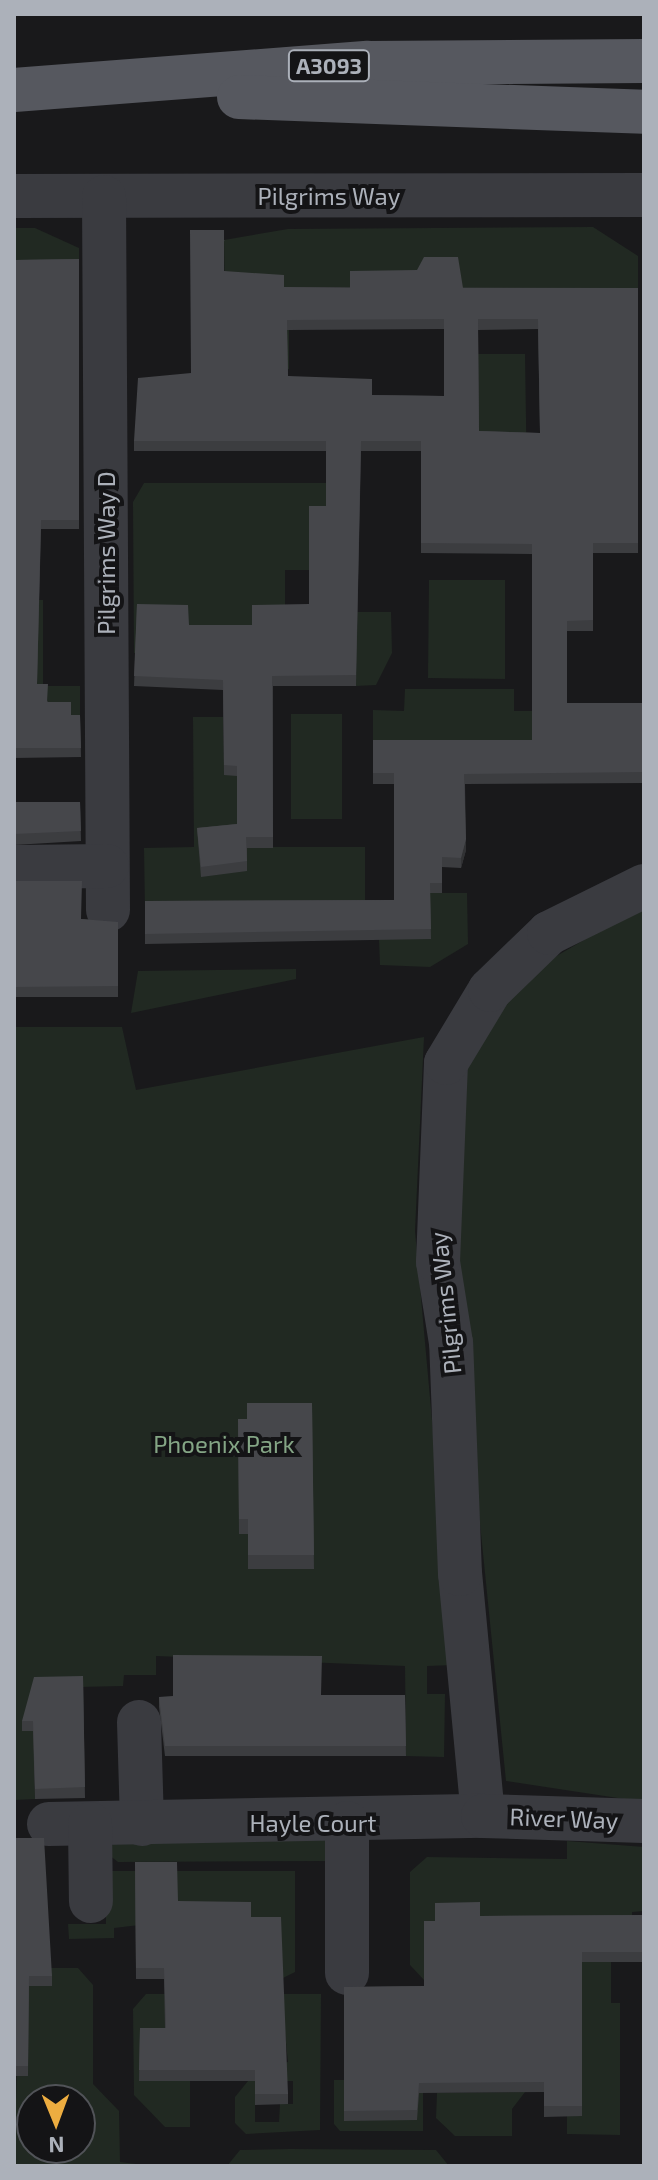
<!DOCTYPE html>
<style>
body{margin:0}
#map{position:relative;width:658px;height:2180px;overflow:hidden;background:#19191b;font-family:"Exo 2",sans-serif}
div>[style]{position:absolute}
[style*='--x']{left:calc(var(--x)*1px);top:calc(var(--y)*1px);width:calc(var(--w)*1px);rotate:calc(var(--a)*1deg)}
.green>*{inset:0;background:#212922}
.minor>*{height:44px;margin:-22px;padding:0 22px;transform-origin:22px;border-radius:22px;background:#3a3b40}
.major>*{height:44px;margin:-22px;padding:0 22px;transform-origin:22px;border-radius:22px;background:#56585f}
.wall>*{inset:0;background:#3c3d40}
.shaded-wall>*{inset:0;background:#313234}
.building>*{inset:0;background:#46474b}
span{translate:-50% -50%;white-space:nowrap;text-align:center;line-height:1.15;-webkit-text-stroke:8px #141416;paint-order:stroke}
.shield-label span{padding:2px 6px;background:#141416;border:2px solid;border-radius:6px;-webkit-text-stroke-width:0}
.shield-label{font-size:22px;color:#acb1ba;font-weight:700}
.street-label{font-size:24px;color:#acb1ba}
.park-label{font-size:24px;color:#84a585}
.frame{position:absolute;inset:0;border:16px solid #acb1ba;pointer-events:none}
.north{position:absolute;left:16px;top:2084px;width:80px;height:80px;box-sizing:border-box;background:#141416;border:2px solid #515358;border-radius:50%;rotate:179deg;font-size:22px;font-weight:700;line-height:32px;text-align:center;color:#acb1ba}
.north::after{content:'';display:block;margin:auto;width:28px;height:36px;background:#edad40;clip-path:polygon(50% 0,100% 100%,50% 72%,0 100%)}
</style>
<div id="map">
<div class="green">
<i style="clip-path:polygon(593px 227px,638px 256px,638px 298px,463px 299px,458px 276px,350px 299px,289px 299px,289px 369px,226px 370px,224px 240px,288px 229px)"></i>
<i style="clip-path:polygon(14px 228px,35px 228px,79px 248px,79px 269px,14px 269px)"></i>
<i style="clip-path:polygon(478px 354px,525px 354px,527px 486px,638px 486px,638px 519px,577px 519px,479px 487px)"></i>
<i style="clip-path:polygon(144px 483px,326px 483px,326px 570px,285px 570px,285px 612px,391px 612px,392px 653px,376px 685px,356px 686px,356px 652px,134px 653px,133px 502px)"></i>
<i style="clip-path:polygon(429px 580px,505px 580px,505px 679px,428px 678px)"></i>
<i style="clip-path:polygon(14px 600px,43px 600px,43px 686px,80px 686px,80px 725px,14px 725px)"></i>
<i style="clip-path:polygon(405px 689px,514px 689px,514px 711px,644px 711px,548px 750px,373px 750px,373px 710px,404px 711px)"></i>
<i style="clip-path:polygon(291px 714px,342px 714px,342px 819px,291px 819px)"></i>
<i style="clip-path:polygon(193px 717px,223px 717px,224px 757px,237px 758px,237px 847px,365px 847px,365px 911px,145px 911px,144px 848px,194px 847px)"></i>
<i style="clip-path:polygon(430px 893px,467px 893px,468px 944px,430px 967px,380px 965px,379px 939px)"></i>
<i style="clip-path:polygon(644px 905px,644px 1802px,506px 1781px,451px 1236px,464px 1051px,512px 982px)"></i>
<i style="clip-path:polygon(296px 969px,296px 979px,131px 1013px,138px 971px)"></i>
<i style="clip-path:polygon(14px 1027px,122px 1027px,136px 1090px,424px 1037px,415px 1231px,454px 1665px,427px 1666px,427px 1694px,445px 1694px,444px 1757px,406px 1756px,405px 1666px,156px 1656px,156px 1675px,124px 1675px,123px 1686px,33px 1688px,35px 1799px,14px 1800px)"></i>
<i style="clip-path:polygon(314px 1836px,327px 1841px,331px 1861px,118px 1862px,109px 1855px,114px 1839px)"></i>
<i style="clip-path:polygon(567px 1841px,644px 1847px,644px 1911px,632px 1912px,632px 1922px,424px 1980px,410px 1965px,410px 1872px,427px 1857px,567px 1859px)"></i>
<i style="clip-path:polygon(106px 1871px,295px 1871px,295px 1972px,281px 1979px,251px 1928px,250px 1912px,114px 1928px,114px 1938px,69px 1939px,68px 1924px,106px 1924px)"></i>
<i style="clip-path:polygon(568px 1956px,611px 1956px,611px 2003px,620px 2003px,620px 2135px,567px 2134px,567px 2116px,582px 2116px,582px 1970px)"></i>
<i style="clip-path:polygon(evenodd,20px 1968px,78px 1968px,93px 1985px,93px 2084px,119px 2111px,120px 2162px,153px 2166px,14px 2166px,20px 1968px,32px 2100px,80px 2100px,80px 2148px,32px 2148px,32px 2100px)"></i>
<i style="clip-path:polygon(146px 1994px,236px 1994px,140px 2081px,190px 2081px,190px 2127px,165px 2127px,134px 2095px,133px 2009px)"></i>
<i style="clip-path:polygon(281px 1994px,321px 1994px,320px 2130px,246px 2134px,235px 2123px,235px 2097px,248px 2081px,255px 2081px,255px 2122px,279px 2122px,280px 2104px,293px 2104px,293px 2081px,274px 2081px,274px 2063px,288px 2062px)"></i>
<i style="clip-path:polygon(423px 2005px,423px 2131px,340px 2131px,334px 2124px,334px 2080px,344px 2080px)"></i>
<i style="clip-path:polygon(525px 2092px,512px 2109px,512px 2136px,455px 2136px,436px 2118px,437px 2093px)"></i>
<i style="clip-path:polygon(290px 2149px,436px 2150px,449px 2166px,227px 2166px,240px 2150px)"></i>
</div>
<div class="minor">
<i style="--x:14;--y:196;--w:630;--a:-0.09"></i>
<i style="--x:104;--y:197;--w:713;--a:89.68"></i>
<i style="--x:14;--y:867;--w:93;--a:-0.6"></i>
<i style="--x:139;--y:1722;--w:102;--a:88.3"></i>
<i style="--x:483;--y:1816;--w:243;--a:-95.4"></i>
<i style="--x:460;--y:1574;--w:231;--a:-92.2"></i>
<i style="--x:451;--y:1343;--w:82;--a:-99.1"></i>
<i style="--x:438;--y:1262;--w:199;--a:-87.7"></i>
<i style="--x:446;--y:1063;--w:85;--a:-58.9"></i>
<i style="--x:490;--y:990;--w:82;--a:-44"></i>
<i style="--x:549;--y:933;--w:106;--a:-26.3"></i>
<i style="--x:49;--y:1824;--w:434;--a:-1.1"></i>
<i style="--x:483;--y:1816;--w:161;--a:1.8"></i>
<i style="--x:90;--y:1824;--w:77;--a:89.3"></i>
<i style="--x:347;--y:1973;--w:150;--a:-90"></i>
</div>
<div class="major">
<i style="--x:14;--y:90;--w:355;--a:-4.4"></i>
<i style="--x:368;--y:63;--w:276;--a:-0.4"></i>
<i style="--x:239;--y:97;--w:405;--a:2.1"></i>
</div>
<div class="wall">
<i style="clip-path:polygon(79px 259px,79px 529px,41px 529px,37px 684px,48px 702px,71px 715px,80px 715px,81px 757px,14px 758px,14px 260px)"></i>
<i style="clip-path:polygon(evenodd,224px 271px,284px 287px,638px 288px,638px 553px,593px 553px,593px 631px,567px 631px,567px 703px,644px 703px,644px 783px,465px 784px,466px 850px,461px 868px,442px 867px,442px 893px,430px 893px,431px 939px,145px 944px,145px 901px,394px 900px,394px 784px,373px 784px,373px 740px,532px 740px,532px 554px,421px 553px,421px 451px,361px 451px,356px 686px,273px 686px,273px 848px,247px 848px,247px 871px,201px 877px,197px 828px,237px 824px,237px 776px,224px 775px,223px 690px,134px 686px,137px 604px,189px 625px,252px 625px,309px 604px,326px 506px,326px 451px,134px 451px,134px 441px,191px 373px,224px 271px,444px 329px,444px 396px,372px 395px,288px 376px,287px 330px,444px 329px,224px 271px,538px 329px,540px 433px,479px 431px,478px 330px,538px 329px)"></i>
<i style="clip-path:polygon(14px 802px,80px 802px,81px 841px,14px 845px)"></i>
<i style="clip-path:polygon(14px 881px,81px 919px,118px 922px,118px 997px,14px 997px)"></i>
<i style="clip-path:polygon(312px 1403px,314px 1569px,248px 1569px,248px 1534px,239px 1534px,238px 1419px,247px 1419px)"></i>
<i style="clip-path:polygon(83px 1676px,85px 1798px,35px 1799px,33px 1731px,22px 1731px,22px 1721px)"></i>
<i style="clip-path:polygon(321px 1695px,405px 1695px,406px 1756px,165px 1756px,159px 1707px,159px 1697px)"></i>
<i style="clip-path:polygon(14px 1838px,52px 1976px,52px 1986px,29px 1986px,28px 2076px,14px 2076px)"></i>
<i style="clip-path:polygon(135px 1862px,178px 1901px,251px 1917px,288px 2094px,288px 2104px,255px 2105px,255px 2081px,139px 2081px,140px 2028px,165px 2028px,164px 1979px,136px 1979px)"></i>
<i style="clip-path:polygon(644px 1915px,644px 1962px,582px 1962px,582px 2116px,544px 2117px,544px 2092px,419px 2093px,417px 2120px,344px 2121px,344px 1987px,424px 1986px,435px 1921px,480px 1916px)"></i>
</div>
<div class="shaded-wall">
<i style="clip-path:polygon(466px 839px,466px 850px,461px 868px,461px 858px)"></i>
</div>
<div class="building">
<i style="clip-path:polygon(evenodd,190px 230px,224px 230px,224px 271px,284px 275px,284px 287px,350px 288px,350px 271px,417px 270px,424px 257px,458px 257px,463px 288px,638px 288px,638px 543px,593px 543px,593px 620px,567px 621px,567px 703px,644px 703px,644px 772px,464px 774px,466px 839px,461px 858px,442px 857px,442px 883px,430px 883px,431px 929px,145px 934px,145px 901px,394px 900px,394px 773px,373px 773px,373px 740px,532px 740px,532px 544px,421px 543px,421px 441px,361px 441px,356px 675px,272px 676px,273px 837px,246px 837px,247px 861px,201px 867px,197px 828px,237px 824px,237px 766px,224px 765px,223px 680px,134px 676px,137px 604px,188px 605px,189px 625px,252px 625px,252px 605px,309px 604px,309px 506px,326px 506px,326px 441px,134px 441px,138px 378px,191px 373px,190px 230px,444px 319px,444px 396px,372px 395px,372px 379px,288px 376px,287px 320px,444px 319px,190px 230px,478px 319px,538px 319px,540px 433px,479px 431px,478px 319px)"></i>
<i style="clip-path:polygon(79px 259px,79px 520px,41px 520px,37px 684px,48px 684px,47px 702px,71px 702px,71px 715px,80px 715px,81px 748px,14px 748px,14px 260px)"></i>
<i style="clip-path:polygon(14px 802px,80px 802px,81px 831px,14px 834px)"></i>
<i style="clip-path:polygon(14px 881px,82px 881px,81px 919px,118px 922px,118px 986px,14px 987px)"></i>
<i style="clip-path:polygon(247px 1403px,312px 1403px,314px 1555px,248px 1555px,248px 1519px,239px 1519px,238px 1419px,247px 1419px)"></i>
<i style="clip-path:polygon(173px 1655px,322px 1656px,321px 1695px,405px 1695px,406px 1746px,165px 1746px,159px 1697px,173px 1696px)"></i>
<i style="clip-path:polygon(83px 1676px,85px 1787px,35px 1789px,33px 1721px,22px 1721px,34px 1677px)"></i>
<i style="clip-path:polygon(14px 1838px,44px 1838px,52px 1976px,29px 1976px,28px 2066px,14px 2066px)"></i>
<i style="clip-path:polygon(135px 1862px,177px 1862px,178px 1901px,251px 1902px,251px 1917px,281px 1917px,288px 2094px,255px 2094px,255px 2070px,139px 2070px,140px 2028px,166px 2028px,164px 1968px,136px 1968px)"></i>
<i style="clip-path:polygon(480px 1902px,480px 1916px,644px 1915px,644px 1952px,582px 1952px,582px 2106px,544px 2106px,544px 2082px,419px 2083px,417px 2110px,344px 2111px,344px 1987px,424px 1986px,424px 1921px,435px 1921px,435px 1903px)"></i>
</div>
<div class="shield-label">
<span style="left:329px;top:66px">A3093</span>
</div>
<div class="street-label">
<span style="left:329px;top:196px">Pilgrims Way</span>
<span style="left:106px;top:553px;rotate:-90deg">Pilgrims Way D</span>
<span style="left:445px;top:1303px;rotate:-96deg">Pilgrims Way</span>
<span style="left:564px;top:1818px;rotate:2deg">River Way</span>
<span style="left:313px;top:1823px">Hayle Court</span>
</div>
<div class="park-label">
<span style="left:224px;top:1444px">Phoenix Park</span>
</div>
<div class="frame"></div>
<div class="north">N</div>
</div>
